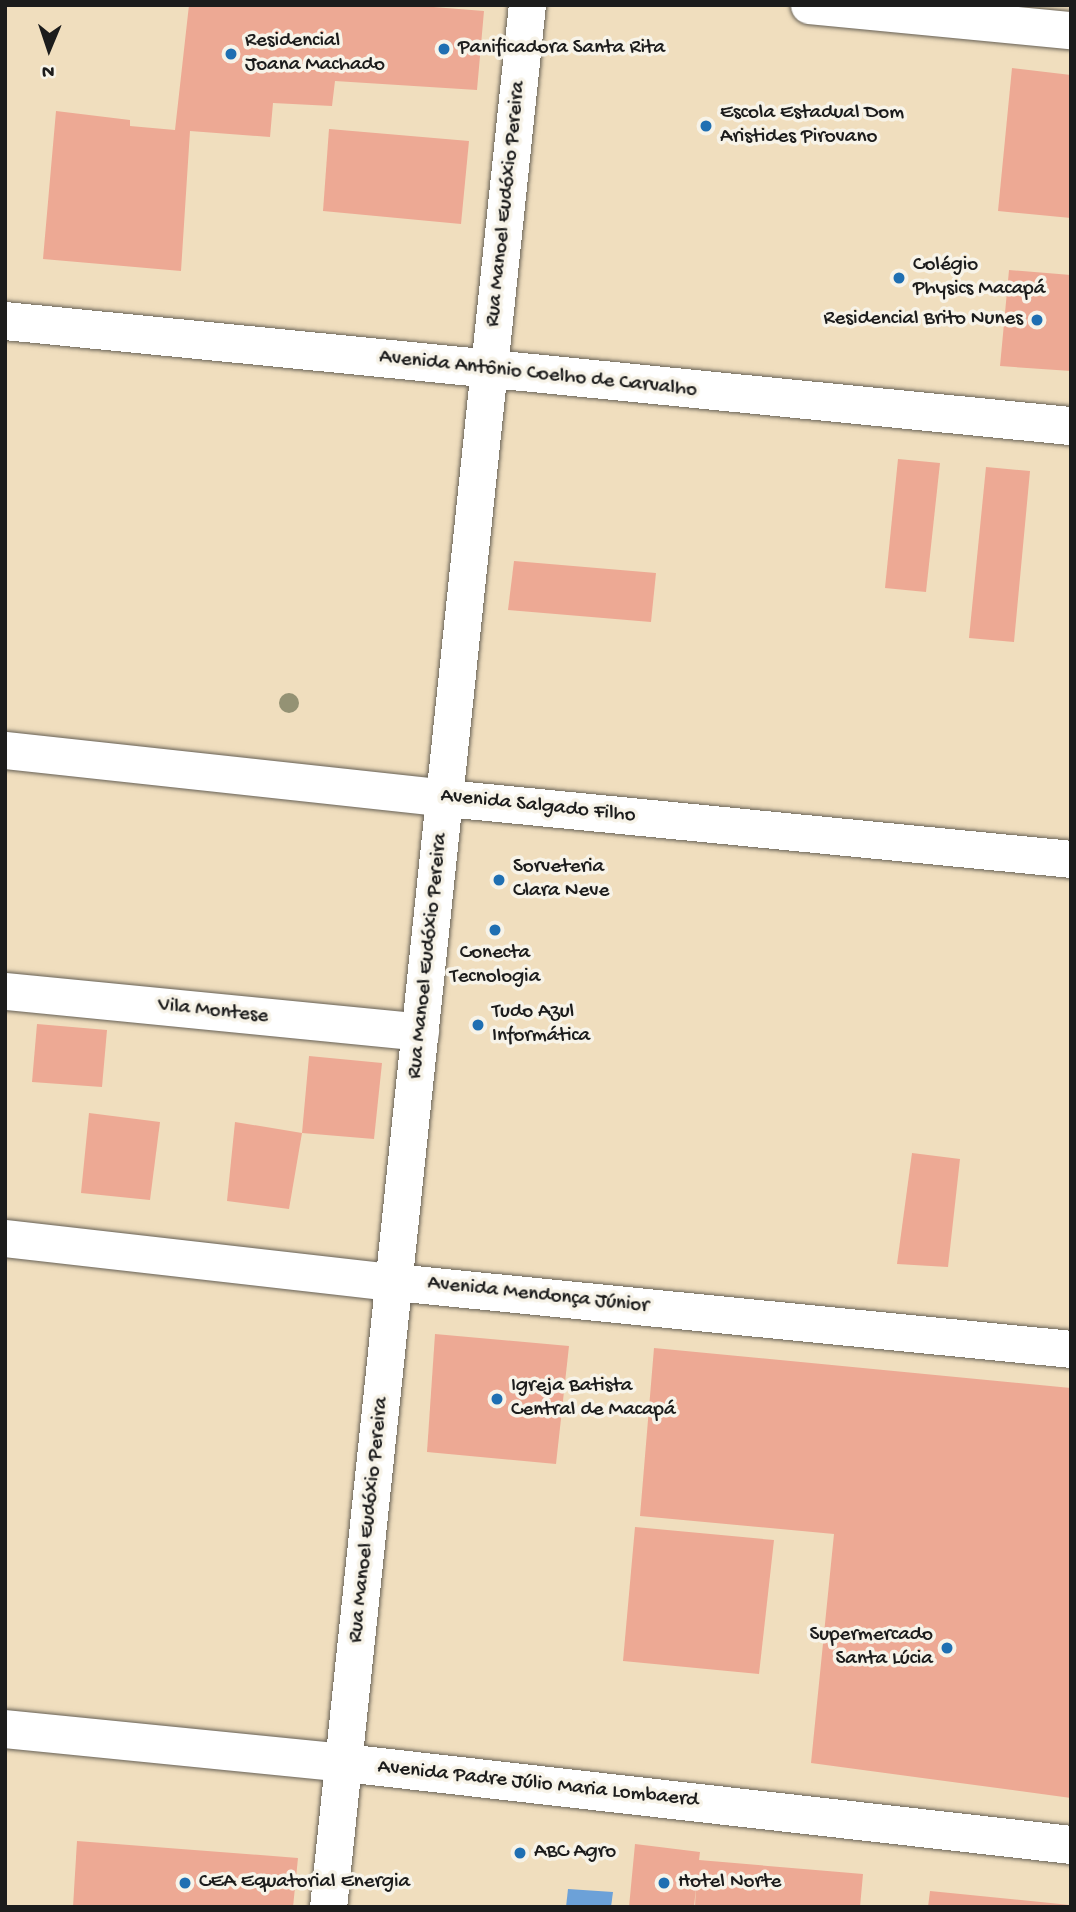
<!DOCTYPE html>
<meta charset="utf-8">
<style>
body{margin:0}
#map{position:relative;width:1076px;height:1912px;overflow:hidden;background:#f0debe;font-family:"Gochi Hand",sans-serif}
div>[style]{position:absolute}
[style*='--x']{left:calc(var(--x)*1px);top:calc(var(--y)*1px);width:calc(var(--w)*1px);rotate:calc(var(--a)*1deg)}
.water>*{inset:0;background:#6ca1d8}
.building>*{inset:0;background:#eda994}
.roads{filter:drop-shadow(0 0 2px #666055) drop-shadow(0 0 2px #666055)}
.minor>*{height:37px;margin:-18.5px;padding:0 18.5px;transform-origin:18.5px;border-radius:18.5px;background:#fff}
.tertiary>*{height:38px;margin:-19px;padding:0 19px;transform-origin:19px;border-radius:19px;background:#fff}
.primary>*{height:38px;margin:-19px;padding:0 19px;transform-origin:19px;border-radius:19px;background:#fff}
.trees>*{width:20px;height:20px;margin:-10px;border-radius:50%;background:#949274}
.dots>*{width:19px;height:19px;translate:-50% -50%;box-sizing:border-box;border:4px solid #f7f3e8;border-radius:50%}
span{translate:-50% -50%;white-space:nowrap;text-align:center;line-height:1.15;-webkit-text-stroke:7px #f7f3e8;paint-order:stroke}
.poi-label{font-size:21px;color:#1c1c1c}
.left{translate:0 -50%;text-align:left}
.right{translate:-100% -50%;text-align:right}
.street-label{font-size:21px;color:#1c1c1c}
.frame{position:absolute;inset:0;border:7px solid #1c1c1c;pointer-events:none}
.north{position:absolute;left:14px;top:14px;width:70px;height:70px;-webkit-text-stroke:5px #f7f3e8;paint-order:stroke;rotate:182deg;font-size:19px;font-weight:700;line-height:28px;text-align:center;color:#1c1c1c}
.north::after{content:'';display:block;margin:auto;width:24px;height:32px;background:#1c1c1c;clip-path:polygon(50% 0,100% 100%,50% 72%,0 100%)}
</style>
<div id="map">
<div class="water">
<i style="clip-path:polygon(568px 1889px,613px 1892px,611px 1907px,566px 1907px)"></i>
</div>
<div class="building">
<i style="clip-path:polygon(189px 5px,408px 5px,484px 11px,477px 90px,335px 81px,332px 106px,273px 103px,270px 137px,190px 131px,181px 271px,43px 259px,56px 111px,130px 120px,130px 126px,175px 130px)"></i>
<i style="clip-path:polygon(1012px 68px,1071px 75px,1071px 218px,998px 211px)"></i>
<i style="clip-path:polygon(329px 129px,469px 141px,461px 224px,323px 211px)"></i>
<i style="clip-path:polygon(1009px 270px,1071px 275px,1071px 371px,1000px 366px)"></i>
<i style="clip-path:polygon(898px 459px,940px 463px,926px 592px,885px 588px)"></i>
<i style="clip-path:polygon(986px 467px,1030px 471px,1014px 642px,969px 638px)"></i>
<i style="clip-path:polygon(514px 561px,656px 573px,651px 622px,508px 610px)"></i>
<i style="clip-path:polygon(37px 1024px,107px 1030px,102px 1087px,32px 1082px)"></i>
<i style="clip-path:polygon(309px 1056px,382px 1063px,374px 1139px,302px 1133px)"></i>
<i style="clip-path:polygon(89px 1113px,160px 1122px,150px 1200px,81px 1193px)"></i>
<i style="clip-path:polygon(235px 1122px,302px 1133px,289px 1209px,227px 1201px)"></i>
<i style="clip-path:polygon(912px 1153px,960px 1159px,948px 1267px,897px 1264px)"></i>
<i style="clip-path:polygon(435px 1334px,569px 1346px,556px 1464px,427px 1452px)"></i>
<i style="clip-path:polygon(654px 1348px,1071px 1388px,1071px 1798px,811px 1763px,834px 1534px,640px 1516px)"></i>
<i style="clip-path:polygon(635px 1527px,774px 1540px,759px 1674px,623px 1661px)"></i>
<i style="clip-path:polygon(77px 1841px,298px 1858px,293px 1907px,73px 1907px)"></i>
<i style="clip-path:polygon(635px 1844px,700px 1852px,699px 1860px,863px 1874px,860px 1907px,695px 1907px,696px 1887px,694px 1907px,629px 1907px)"></i>
<i style="clip-path:polygon(930px 1891px,1070px 1905px,1070px 1907px,928px 1907px)"></i>
</div>
<div class="roads">
<div class="minor">
<i style="--x:809;--y:5;--w:263;--a:5.5"></i>
<i style="--x:5;--y:750;--w:444;--a:6.2"></i>
<i style="--x:446;--y:798;--w:628;--a:5.57"></i>
<i style="--x:5;--y:991;--w:417;--a:5.6"></i>
<i style="--x:5;--y:1238;--w:391;--a:6.5"></i>
<i style="--x:394;--y:1282;--w:680;--a:5.65"></i>
<i style="--x:328;--y:1907;--w:1912;--a:-84.03"></i>
</div>
<div class="tertiary">
<i style="--x:5;--y:321;--w:1071;--a:5.63"></i>
</div>
<div class="primary">
<i style="--x:5;--y:1729;--w:342;--a:5.7"></i>
<i style="--x:345;--y:1763;--w:731;--a:6.44"></i>
</div>
</div>
<div class="trees">
<i style="left:289px;top:703px"></i>
</div>
<div class="dots">
<i style="left:444px;top:49px;background:#1f6fb2"></i>
<i style="left:231px;top:54px;background:#1f6fb2"></i>
<i style="left:706px;top:126px;background:#1f6fb2"></i>
<i style="left:899px;top:278px;background:#1f6fb2"></i>
<i style="left:1037px;top:320px;background:#1f6fb2"></i>
<i style="left:499px;top:880px;background:#1f6fb2"></i>
<i style="left:495px;top:930px;background:#1f6fb2"></i>
<i style="left:478px;top:1025px;background:#1f6fb2"></i>
<i style="left:497px;top:1399px;background:#1f6fb2"></i>
<i style="left:947px;top:1648px;background:#1f6fb2"></i>
<i style="left:520px;top:1853px;background:#1f6fb2"></i>
<i style="left:185px;top:1883px;background:#1f6fb2"></i>
<i style="left:664px;top:1883px;background:#1f6fb2"></i>
</div>
<div class="poi-label">
<span class="left" style="left:245px;top:54px">Residencial<br>Joana Machado</span>
<span class="left" style="left:458px;top:49px">Panificadora Santa Rita</span>
<span class="left" style="left:720px;top:126px">Escola Estadual Dom<br>Aristides Pirovano</span>
<span class="left" style="left:913px;top:278px">Colégio<br>Physics Macapá</span>
<span class="right" style="left:1023px;top:320px">Residencial Brito Nunes</span>
<span class="left" style="left:513px;top:880px">Sorveteria<br>Clara Neve</span>
<span style="left:495px;top:966px">Conecta<br>Tecnologia</span>
<span class="left" style="left:492px;top:1025px">Tudo Azul<br>Informática</span>
<span class="left" style="left:511px;top:1399px">Igreja Batista<br>Central de Macapá</span>
<span class="right" style="left:933px;top:1648px">Supermercado<br>Santa Lúcia</span>
<span class="left" style="left:534px;top:1853px">ABC Agro</span>
<span class="left" style="left:199px;top:1883px">CEA Equatorial Energia</span>
<span class="left" style="left:678px;top:1883px">Hotel Norte</span>
</div>
<div class="street-label">
<span style="left:507px;top:204px;rotate:-84deg">Rua Manoel Eudóxio Pereira</span>
<span style="left:538px;top:375px;rotate:6deg">Avenida Antônio Coelho de Carvalho</span>
<span style="left:538px;top:807px;rotate:6deg">Avenida Salgado Filho</span>
<span style="left:429px;top:956px;rotate:-84deg">Rua Manoel Eudóxio Pereira</span>
<span style="left:213px;top:1012px;rotate:6deg">Vila Montese</span>
<span style="left:538px;top:1296px;rotate:6deg">Avenida Mendonça Júnior</span>
<span style="left:370px;top:1520px;rotate:-84deg">Rua Manoel Eudóxio Pereira</span>
<span style="left:538px;top:1785px;rotate:6deg">Avenida Padre Júlio Maria Lombaerd</span>
</div>
<div class="frame"></div>
<div class="north">N</div>
</div>
